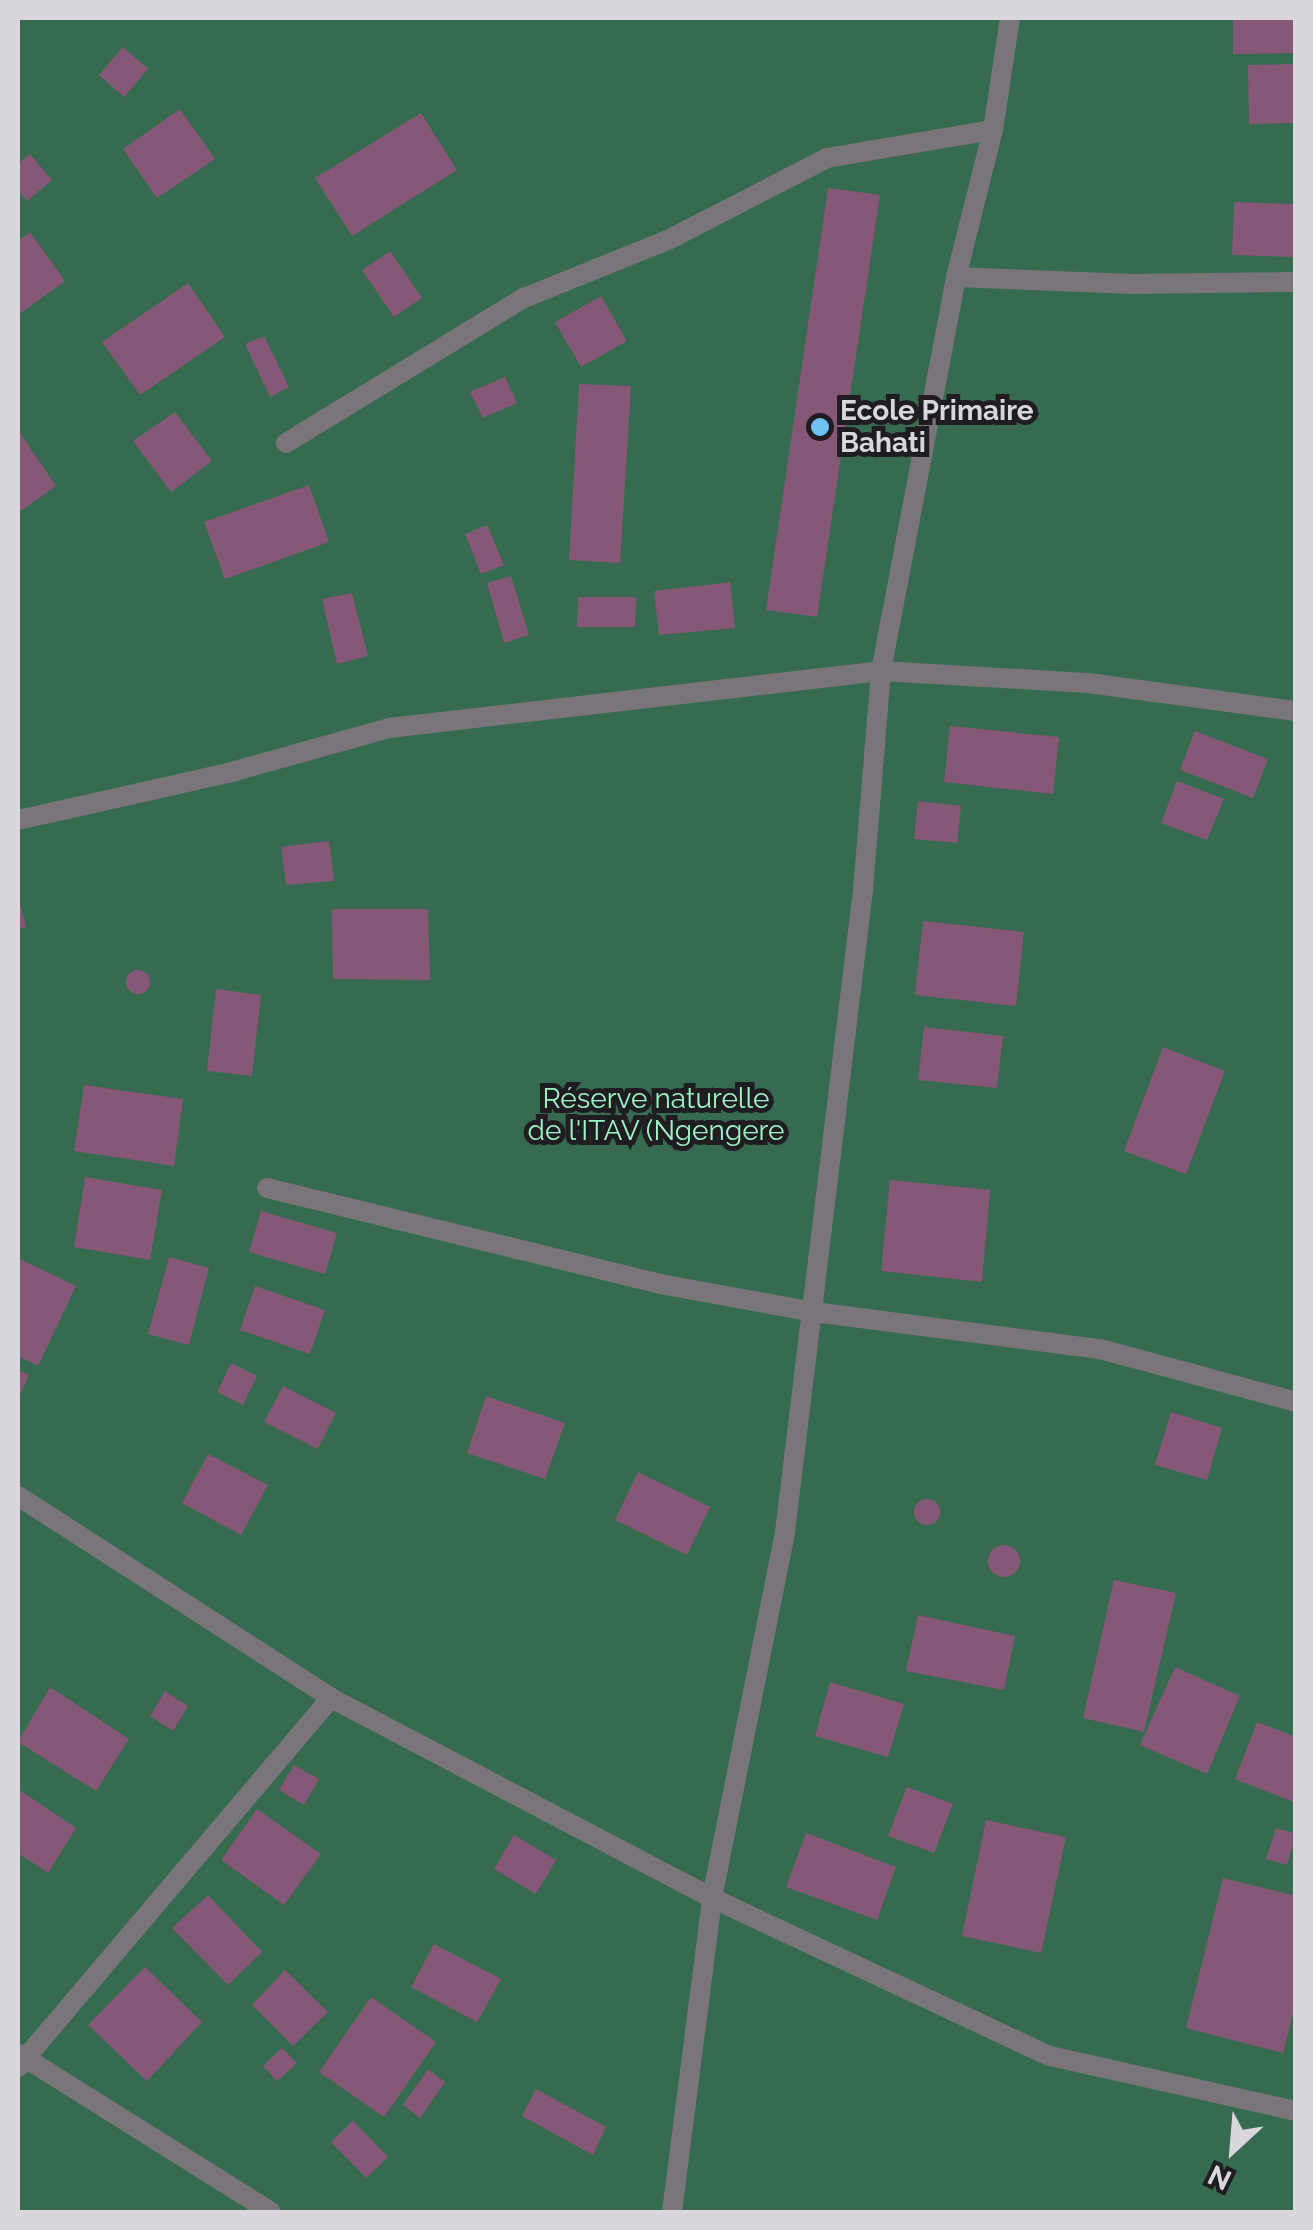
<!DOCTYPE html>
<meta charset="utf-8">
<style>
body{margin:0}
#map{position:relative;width:1313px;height:2230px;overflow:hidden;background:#39343f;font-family:Raleway,sans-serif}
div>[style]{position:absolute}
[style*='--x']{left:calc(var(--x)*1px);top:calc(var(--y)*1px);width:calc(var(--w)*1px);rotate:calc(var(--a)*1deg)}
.green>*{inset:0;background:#366b4f}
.building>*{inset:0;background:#865878}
.round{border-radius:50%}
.service>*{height:20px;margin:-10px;padding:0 10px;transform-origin:10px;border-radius:10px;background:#79757a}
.minor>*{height:20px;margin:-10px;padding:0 10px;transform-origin:10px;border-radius:10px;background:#79757a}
.tertiary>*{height:20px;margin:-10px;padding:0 10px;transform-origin:10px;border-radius:10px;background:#79757a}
.dots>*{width:28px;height:28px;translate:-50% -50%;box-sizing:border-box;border:5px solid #1f1d22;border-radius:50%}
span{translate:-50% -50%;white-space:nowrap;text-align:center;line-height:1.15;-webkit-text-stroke:10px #1f1d22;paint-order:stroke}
.poi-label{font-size:28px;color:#d9d6dd;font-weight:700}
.left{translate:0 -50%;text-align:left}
.park-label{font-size:28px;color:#9ef3c3}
.frame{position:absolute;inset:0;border:20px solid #d9d6dd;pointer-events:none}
.north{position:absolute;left:1183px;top:2100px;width:100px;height:100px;-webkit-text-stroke:8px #1f1d22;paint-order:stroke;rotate:206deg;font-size:28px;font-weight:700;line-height:40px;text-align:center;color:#d9d6dd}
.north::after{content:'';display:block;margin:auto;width:35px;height:45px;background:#d9d6dd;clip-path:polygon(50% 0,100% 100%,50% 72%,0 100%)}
</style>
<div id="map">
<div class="green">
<i style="clip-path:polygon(18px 18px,1295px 18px,1295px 2212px,18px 2212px)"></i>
</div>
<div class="building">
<i style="clip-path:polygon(1233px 18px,1296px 18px,1296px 53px,1233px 54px)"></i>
<i style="clip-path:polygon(123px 47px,148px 69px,124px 97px,99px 75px)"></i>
<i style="clip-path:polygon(1296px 64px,1296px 123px,1249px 124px,1248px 65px)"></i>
<i style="clip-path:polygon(180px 109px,215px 159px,157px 198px,123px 149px)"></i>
<i style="clip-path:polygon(421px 113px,457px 170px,352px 236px,315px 178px)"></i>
<i style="clip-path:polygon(30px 154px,52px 180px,27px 201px,18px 190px,18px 164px)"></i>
<i style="clip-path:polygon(828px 188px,880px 195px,817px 617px,766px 610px)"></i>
<i style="clip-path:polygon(1234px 202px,1296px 204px,1296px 257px,1232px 255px)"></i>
<i style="clip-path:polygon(30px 232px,65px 281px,18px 315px,18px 241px)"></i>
<i style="clip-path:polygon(390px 251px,422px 298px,394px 317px,362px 270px)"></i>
<i style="clip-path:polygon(188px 283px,225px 337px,140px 395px,102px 342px)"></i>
<i style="clip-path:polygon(601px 296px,627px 341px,581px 367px,555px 322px)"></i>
<i style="clip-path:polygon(264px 336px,289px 387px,270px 397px,245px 344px)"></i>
<i style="clip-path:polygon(505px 377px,517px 403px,483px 418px,470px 392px)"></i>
<i style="clip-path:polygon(579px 384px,631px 386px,620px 563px,569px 560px)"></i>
<i style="clip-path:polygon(175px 412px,212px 461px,171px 492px,133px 441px)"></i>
<i style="clip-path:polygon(18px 430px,56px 486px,18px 513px)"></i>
<i style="clip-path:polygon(309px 485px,329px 542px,225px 579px,204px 522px)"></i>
<i style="clip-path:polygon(487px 525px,504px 565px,481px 574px,465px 534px)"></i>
<i style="clip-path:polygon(511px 576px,529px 635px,504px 643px,487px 583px)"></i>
<i style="clip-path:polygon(730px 582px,735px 628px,659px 635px,654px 591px)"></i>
<i style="clip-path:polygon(352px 593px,368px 656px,337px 664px,322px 599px)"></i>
<i style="clip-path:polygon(578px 597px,636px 597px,635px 627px,577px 627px)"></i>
<i style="clip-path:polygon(950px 726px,1059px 737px,1053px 794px,944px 782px)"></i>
<i style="clip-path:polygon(1195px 731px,1268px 759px,1253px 798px,1180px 770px)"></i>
<i style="clip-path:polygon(1177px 781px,1224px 799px,1207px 840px,1161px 823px)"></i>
<i style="clip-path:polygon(918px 801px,961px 806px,957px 843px,914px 839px)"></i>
<i style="clip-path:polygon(329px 841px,334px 881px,286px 885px,281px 847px)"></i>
<i style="clip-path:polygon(18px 896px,26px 927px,18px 929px)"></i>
<i style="clip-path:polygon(332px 909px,428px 909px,430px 980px,333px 979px)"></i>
<i style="clip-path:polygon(923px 921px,1024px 932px,1016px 1006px,915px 995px)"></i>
<i class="round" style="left:126px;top:970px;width:24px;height:24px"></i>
<i style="clip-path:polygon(216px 989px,261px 995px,252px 1076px,207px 1071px)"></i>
<i style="clip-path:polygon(924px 1027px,1003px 1036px,997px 1088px,918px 1080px)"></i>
<i style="clip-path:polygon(1163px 1047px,1225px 1071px,1186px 1174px,1124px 1151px)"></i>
<i style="clip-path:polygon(84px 1085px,183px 1099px,174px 1166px,74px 1151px)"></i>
<i style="clip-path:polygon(85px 1177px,162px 1190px,150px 1260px,74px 1247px)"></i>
<i style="clip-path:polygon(890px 1180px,990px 1190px,982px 1282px,881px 1271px)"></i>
<i style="clip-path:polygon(261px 1211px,337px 1233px,325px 1274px,249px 1252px)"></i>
<i style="clip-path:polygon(169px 1257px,209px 1268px,189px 1345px,148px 1334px)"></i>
<i style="clip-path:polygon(18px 1258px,76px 1286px,38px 1366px,18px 1356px)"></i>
<i style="clip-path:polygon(255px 1286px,325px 1310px,310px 1354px,240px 1330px)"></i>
<i style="clip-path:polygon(231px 1363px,257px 1376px,243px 1405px,217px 1392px)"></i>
<i style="clip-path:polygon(18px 1370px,29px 1375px,18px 1399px)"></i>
<i style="clip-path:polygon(283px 1386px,336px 1413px,318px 1449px,264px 1422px)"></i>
<i style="clip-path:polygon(486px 1396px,565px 1423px,545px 1479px,467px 1453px)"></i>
<i style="clip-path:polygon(1171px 1412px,1222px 1428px,1207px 1480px,1155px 1465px)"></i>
<i style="clip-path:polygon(208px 1454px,268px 1485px,241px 1535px,182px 1503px)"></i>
<i style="clip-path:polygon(638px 1472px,710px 1507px,687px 1555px,615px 1520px)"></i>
<i class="round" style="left:914px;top:1499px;width:26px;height:26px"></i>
<i class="round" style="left:988px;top:1545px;width:32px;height:32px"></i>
<i style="clip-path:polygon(1114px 1580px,1176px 1593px,1144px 1732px,1083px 1718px)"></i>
<i style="clip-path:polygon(918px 1615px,1015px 1636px,1004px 1690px,906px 1671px)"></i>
<i style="clip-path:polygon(1175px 1667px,1240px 1696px,1207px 1774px,1140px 1745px)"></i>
<i style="clip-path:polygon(830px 1682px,904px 1704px,888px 1757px,815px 1736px)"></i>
<i style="clip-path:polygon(50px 1687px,129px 1739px,96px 1791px,18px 1742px)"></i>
<i style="clip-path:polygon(165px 1691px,188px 1706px,173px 1731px,150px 1716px)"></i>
<i style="clip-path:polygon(1257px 1722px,1296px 1737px,1296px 1803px,1235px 1779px)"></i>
<i style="clip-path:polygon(294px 1765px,319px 1779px,304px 1805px,279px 1790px)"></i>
<i style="clip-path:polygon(907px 1787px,953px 1804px,934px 1853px,888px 1836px)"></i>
<i style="clip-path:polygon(18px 1789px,76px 1828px,48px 1873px,18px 1853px)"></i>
<i style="clip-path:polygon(257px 1809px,321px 1854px,284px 1905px,221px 1860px)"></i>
<i style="clip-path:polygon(986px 1820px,1066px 1837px,1041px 1953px,962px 1936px)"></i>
<i style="clip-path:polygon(1276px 1828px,1296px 1834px,1287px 1865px,1266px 1859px)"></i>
<i style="clip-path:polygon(806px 1833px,896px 1867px,877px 1920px,786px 1887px)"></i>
<i style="clip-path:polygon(514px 1835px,556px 1860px,536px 1894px,494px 1869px)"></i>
<i style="clip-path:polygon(1223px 1878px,1296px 1896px,1296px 2001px,1283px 2053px,1186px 2028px)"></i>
<i style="clip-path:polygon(208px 1895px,262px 1952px,228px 1985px,172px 1928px)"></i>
<i style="clip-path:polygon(434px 1944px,501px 1979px,477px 2022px,411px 1987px)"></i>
<i style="clip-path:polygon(145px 1967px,202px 2022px,147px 2081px,88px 2025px)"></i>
<i style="clip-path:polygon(285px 1970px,328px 2012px,293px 2046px,252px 2005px)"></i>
<i style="clip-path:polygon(371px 1997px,436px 2042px,384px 2117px,319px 2072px)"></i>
<i style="clip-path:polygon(282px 2048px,297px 2063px,277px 2081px,263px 2066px)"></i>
<i style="clip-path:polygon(428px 2069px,445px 2082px,420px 2118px,403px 2105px)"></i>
<i style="clip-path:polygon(536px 2089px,606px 2127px,593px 2155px,522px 2116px)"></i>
<i style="clip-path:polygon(353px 2121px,388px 2157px,366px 2178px,331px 2142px)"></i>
</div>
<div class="service">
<i style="--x:286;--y:443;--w:279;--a:-31.4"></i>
<i style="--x:524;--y:298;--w:157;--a:-22"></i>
<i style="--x:670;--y:239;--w:177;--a:-27.3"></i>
<i style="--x:827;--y:158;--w:168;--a:-9.6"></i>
</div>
<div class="minor">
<i style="--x:956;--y:277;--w:171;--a:2.3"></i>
<i style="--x:1127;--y:284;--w:169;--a:-0.7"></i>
<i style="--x:18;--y:820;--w:215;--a:-12.6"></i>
<i style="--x:228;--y:773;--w:167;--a:-15.6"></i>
<i style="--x:389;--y:728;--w:495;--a:-6.6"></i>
<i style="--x:881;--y:671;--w:207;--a:3.3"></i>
<i style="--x:1088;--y:683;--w:210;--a:7.7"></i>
<i style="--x:267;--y:1188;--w:405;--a:13.7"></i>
<i style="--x:660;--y:1284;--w:157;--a:10.3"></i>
<i style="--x:814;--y:1312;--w:288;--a:7.4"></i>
<i style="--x:1100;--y:1349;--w:203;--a:15.1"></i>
<i style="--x:18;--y:1496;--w:373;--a:32.8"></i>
<i style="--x:331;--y:1698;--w:430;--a:27.7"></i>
<i style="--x:712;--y:1898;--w:373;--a:25.1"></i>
<i style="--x:1050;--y:2056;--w:252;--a:12.6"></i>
<i style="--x:19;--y:2054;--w:297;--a:32.1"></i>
<i style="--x:18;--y:2067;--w:484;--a:-49.7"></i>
</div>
<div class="tertiary">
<i style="--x:672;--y:2212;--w:317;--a:-82.7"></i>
<i style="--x:712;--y:1898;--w:373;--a:-78.7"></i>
<i style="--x:785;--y:1532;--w:647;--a:-83.07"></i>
<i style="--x:863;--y:890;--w:220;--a:-85.3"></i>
<i style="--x:881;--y:671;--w:401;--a:-79.2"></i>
<i style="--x:956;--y:277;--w:152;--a:-75.9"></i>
<i style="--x:993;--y:130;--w:113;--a:-81.4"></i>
</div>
<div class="dots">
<i style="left:820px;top:427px;background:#6fc2f4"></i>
</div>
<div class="poi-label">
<span class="left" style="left:840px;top:427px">Ecole Primaire<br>Bahati</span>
</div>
<div class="park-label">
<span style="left:656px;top:1115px">Réserve naturelle<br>de l'ITAV (Ngengere</span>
</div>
<div class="frame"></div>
<div class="north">N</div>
</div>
